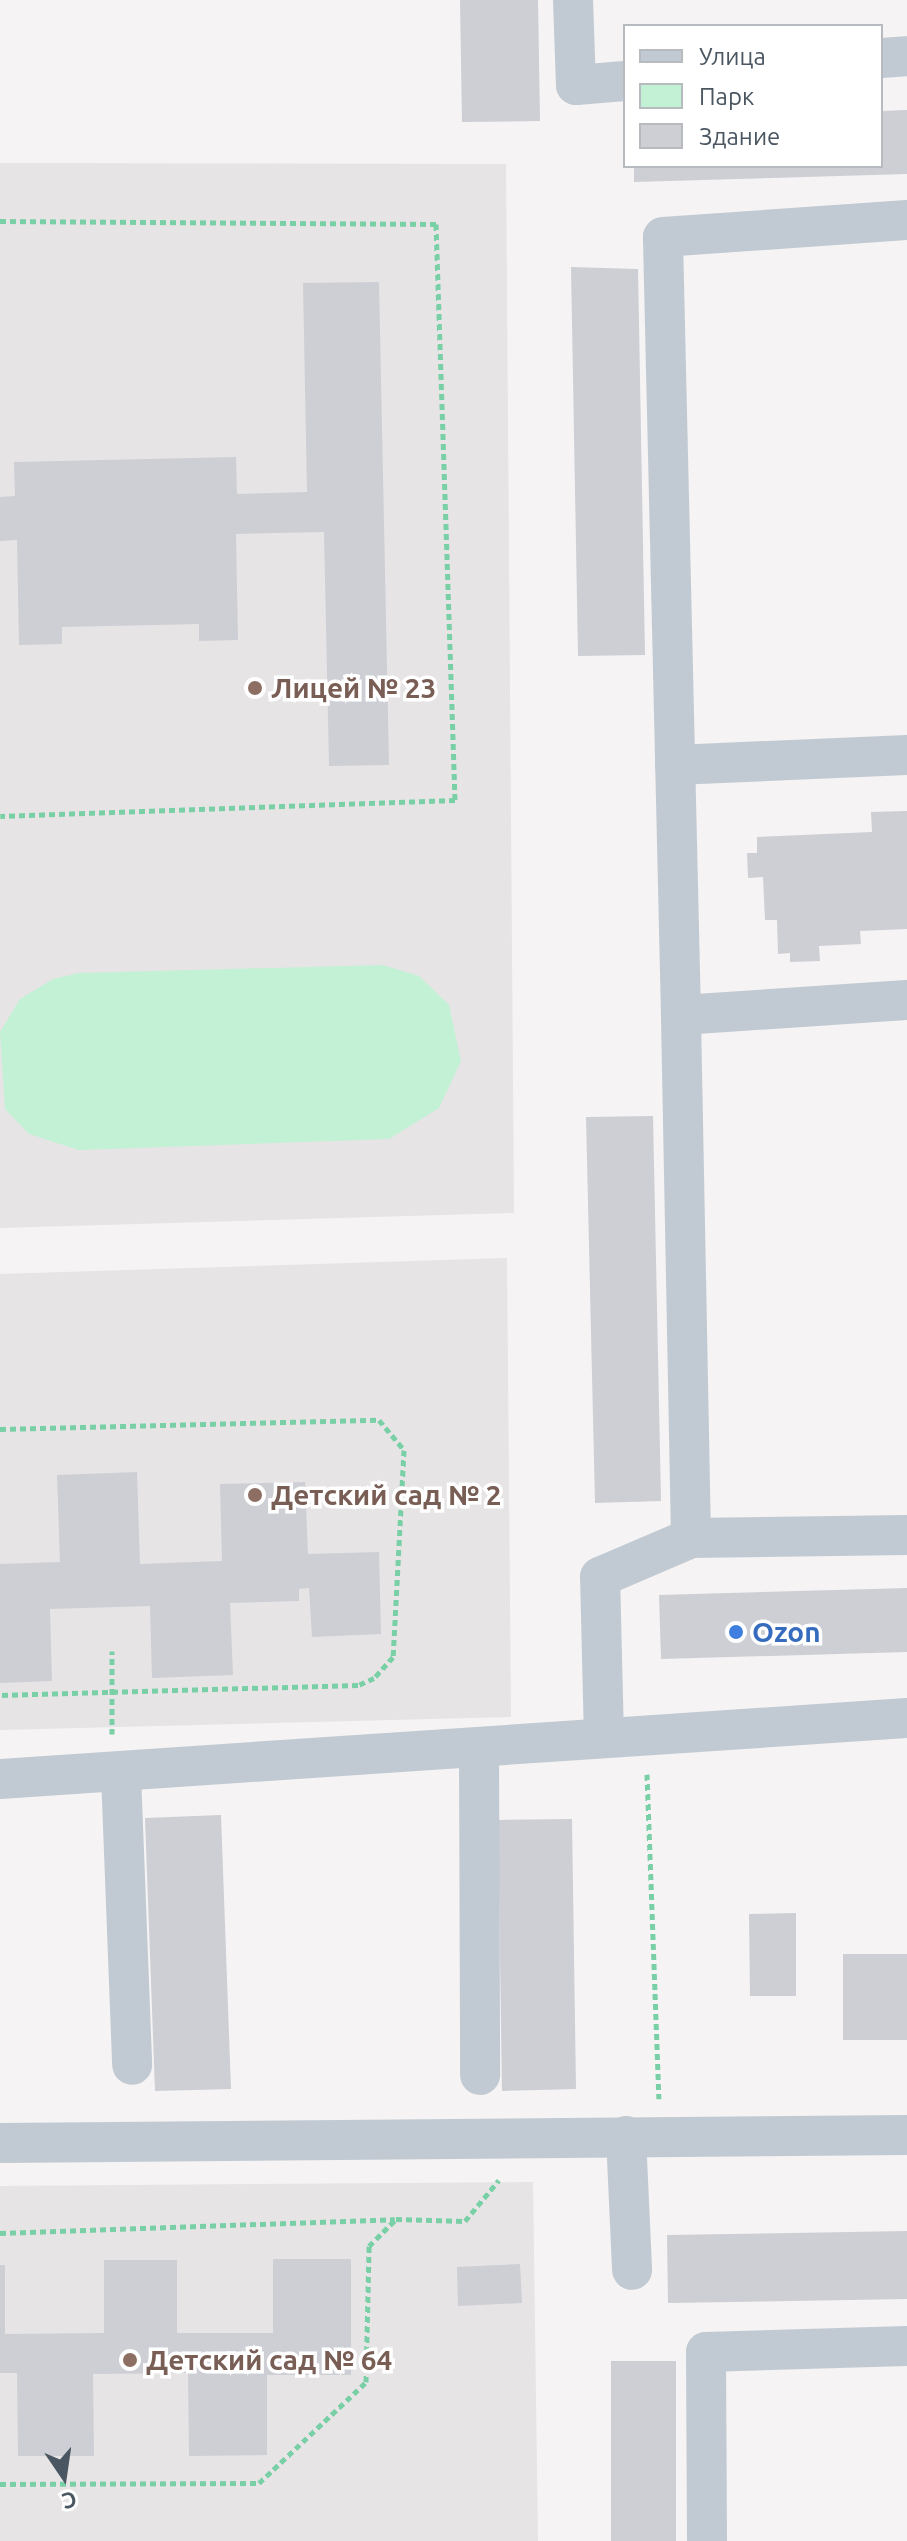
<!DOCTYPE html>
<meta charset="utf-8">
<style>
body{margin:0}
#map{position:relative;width:907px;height:2541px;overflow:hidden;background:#f5f3f3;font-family:Ubuntu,sans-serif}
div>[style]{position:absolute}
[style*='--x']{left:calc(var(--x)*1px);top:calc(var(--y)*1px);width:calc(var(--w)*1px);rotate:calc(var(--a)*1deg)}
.education>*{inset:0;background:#e6e4e5}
.green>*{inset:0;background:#c3f1d5}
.building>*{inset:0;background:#cdcfd5}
.path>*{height:5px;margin-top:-2.5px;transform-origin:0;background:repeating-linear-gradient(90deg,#7ad0a6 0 6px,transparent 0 10px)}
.minor>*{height:40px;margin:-20px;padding:0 20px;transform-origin:20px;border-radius:20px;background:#c1cad2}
.dots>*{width:22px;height:22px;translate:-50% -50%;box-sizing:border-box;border:4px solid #fff;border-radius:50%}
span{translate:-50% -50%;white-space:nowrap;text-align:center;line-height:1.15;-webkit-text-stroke:7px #fff;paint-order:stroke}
.education-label{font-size:28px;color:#785e54;font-weight:700}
.left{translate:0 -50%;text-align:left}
.shop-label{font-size:28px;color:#366cbe;font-weight:700}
.legend{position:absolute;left:623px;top:24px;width:260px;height:144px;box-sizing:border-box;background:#fff;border:2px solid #b7bbc0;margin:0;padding:10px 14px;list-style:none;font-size:24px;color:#4a5661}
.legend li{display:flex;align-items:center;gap:16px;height:40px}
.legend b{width:40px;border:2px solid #b7bbc0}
.north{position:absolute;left:24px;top:2437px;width:80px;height:80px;-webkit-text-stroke:6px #fff;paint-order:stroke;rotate:167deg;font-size:22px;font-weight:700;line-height:32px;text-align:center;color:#4a5661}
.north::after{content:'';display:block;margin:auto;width:28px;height:36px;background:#4a5661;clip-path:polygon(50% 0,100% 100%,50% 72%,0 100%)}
</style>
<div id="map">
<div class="education">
<i style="clip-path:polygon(0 163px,506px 164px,514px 1213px,0 1228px)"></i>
<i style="clip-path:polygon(507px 1258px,511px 1717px,0 1730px,0 1274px)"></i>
<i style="clip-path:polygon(533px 2182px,538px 2541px,0 2541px,0 2186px)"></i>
</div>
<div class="green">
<i style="clip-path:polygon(383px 965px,419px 976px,449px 1005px,461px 1061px,439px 1108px,389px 1139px,79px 1150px,29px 1134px,5px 1109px,0 1032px,20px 999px,53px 979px,79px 973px)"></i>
</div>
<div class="building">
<i style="clip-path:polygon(460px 0,538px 0,540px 121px,462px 122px)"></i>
<i style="clip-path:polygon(907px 110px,907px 174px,634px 182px,634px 166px,881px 166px,881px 111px)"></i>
<i style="clip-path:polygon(571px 267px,638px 269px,645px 655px,578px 656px)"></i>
<i style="clip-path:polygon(379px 282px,389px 765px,329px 766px,324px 532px,236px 534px,238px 640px,199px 641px,199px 624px,62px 627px,62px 644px,19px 645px,17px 540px,0 541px,0 497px,15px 496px,14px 462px,236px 457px,237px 494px,307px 492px,303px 283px)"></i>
<i style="clip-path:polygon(907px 811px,907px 929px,860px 931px,861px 944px,819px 946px,820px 961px,790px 962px,790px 953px,778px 954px,777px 920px,765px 920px,763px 877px,748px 878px,747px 853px,757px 853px,757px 837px,872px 832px,871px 812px)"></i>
<i style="clip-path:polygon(653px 1116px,661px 1501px,595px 1503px,586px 1117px)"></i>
<i style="clip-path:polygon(137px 1472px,140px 1564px,222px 1561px,220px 1484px,305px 1482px,308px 1554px,379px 1552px,381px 1634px,312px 1637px,309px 1588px,299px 1589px,299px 1601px,230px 1603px,233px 1675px,152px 1678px,150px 1606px,50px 1609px,52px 1681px,0 1683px,0 1564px,60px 1562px,57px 1475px)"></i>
<i style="clip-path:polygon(907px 1588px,907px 1652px,661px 1659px,659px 1595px)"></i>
<i style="clip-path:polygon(221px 1815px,231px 2089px,155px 2091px,145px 1818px)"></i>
<i style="clip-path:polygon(572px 1819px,576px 2089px,502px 2091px,498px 1820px)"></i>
<i style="clip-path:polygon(796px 1913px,796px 1996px,750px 1996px,749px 1914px)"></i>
<i style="clip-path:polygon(843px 1954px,907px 1954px,907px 2040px,843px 2040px)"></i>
<i style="clip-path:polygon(907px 2231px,907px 2299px,668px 2303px,667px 2235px)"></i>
<i style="clip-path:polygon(273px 2259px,351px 2259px,351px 2375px,267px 2375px,267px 2455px,189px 2456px,188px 2373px,93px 2374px,94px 2456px,18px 2456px,17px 2373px,0 2373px,0 2265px,5px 2265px,5px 2334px,104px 2333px,104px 2260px,177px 2260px,177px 2333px,273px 2333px)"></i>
<i style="clip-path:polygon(520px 2264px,522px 2303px,458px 2306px,457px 2267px)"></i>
<i style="clip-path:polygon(611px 2361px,676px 2361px,676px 2541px,611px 2541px)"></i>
</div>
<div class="path">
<i style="--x:0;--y:221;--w:436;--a:0.4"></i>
<i style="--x:436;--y:224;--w:576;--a:88.11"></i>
<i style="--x:455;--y:800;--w:455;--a:178"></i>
<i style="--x:0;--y:1429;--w:379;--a:-1.4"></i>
<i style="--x:379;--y:1420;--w:39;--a:50"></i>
<i style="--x:404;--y:1450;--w:207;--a:93"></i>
<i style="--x:393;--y:1657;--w:28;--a:132"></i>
<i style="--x:374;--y:1678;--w:17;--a:156"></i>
<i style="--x:358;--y:1685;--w:358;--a:178.4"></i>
<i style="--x:112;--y:1734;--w:83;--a:-90"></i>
<i style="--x:647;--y:1774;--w:325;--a:87.9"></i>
<i style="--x:0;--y:2233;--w:395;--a:-2"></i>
<i style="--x:0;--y:2484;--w:259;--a:-0.2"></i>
<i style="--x:259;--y:2483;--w:147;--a:-43.3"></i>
<i style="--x:366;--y:2382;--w:136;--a:-88.7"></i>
<i style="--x:369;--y:2246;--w:38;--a:-45"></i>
<i style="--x:396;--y:2219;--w:69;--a:1.7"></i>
<i style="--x:465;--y:2221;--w:53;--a:-50.3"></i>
</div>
<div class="minor">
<i style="--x:573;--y:0;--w:85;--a:88"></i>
<i style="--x:576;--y:85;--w:49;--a:-4.7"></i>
<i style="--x:881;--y:58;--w:26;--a:-4"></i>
<i style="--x:675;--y:765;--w:232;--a:-2.5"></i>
<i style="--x:681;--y:1015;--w:778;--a:-91.33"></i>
<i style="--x:663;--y:237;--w:245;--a:-4"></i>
<i style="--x:691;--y:1538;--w:523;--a:-91.1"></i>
<i style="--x:681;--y:1015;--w:226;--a:-3.8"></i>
<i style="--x:604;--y:1738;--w:161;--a:-91.4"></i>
<i style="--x:600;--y:1577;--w:99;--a:-23.2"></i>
<i style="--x:691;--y:1538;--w:216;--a:-0.8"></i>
<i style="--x:479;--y:1749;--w:326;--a:89.8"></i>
<i style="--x:121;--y:1774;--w:291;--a:87.8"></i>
<i style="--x:0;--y:1779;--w:909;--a:-3.85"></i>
<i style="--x:626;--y:2136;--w:134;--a:87.4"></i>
<i style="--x:0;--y:2143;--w:907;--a:-0.51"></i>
<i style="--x:707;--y:2541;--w:189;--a:-90.3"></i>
<i style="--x:706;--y:2352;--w:201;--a:-1.7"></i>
</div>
<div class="dots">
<i style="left:255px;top:688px;background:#8d6e63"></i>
<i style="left:255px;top:1495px;background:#8d6e63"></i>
<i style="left:736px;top:1632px;background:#3f7fe0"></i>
<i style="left:130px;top:2360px;background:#8d6e63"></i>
</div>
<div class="education-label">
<span class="left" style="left:271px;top:688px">Лицей № 23</span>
<span class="left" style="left:271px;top:1495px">Детский сад № 2</span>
<span class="left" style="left:146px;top:2360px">Детский сад № 64</span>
</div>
<div class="shop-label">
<span class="left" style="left:752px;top:1632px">Ozon</span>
</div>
<ul class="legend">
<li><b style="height:10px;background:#c1cad2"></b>Улица</li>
<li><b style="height:22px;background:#c3f1d5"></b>Парк</li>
<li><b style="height:22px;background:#cdcfd5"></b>Здание</li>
</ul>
<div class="north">С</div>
</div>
